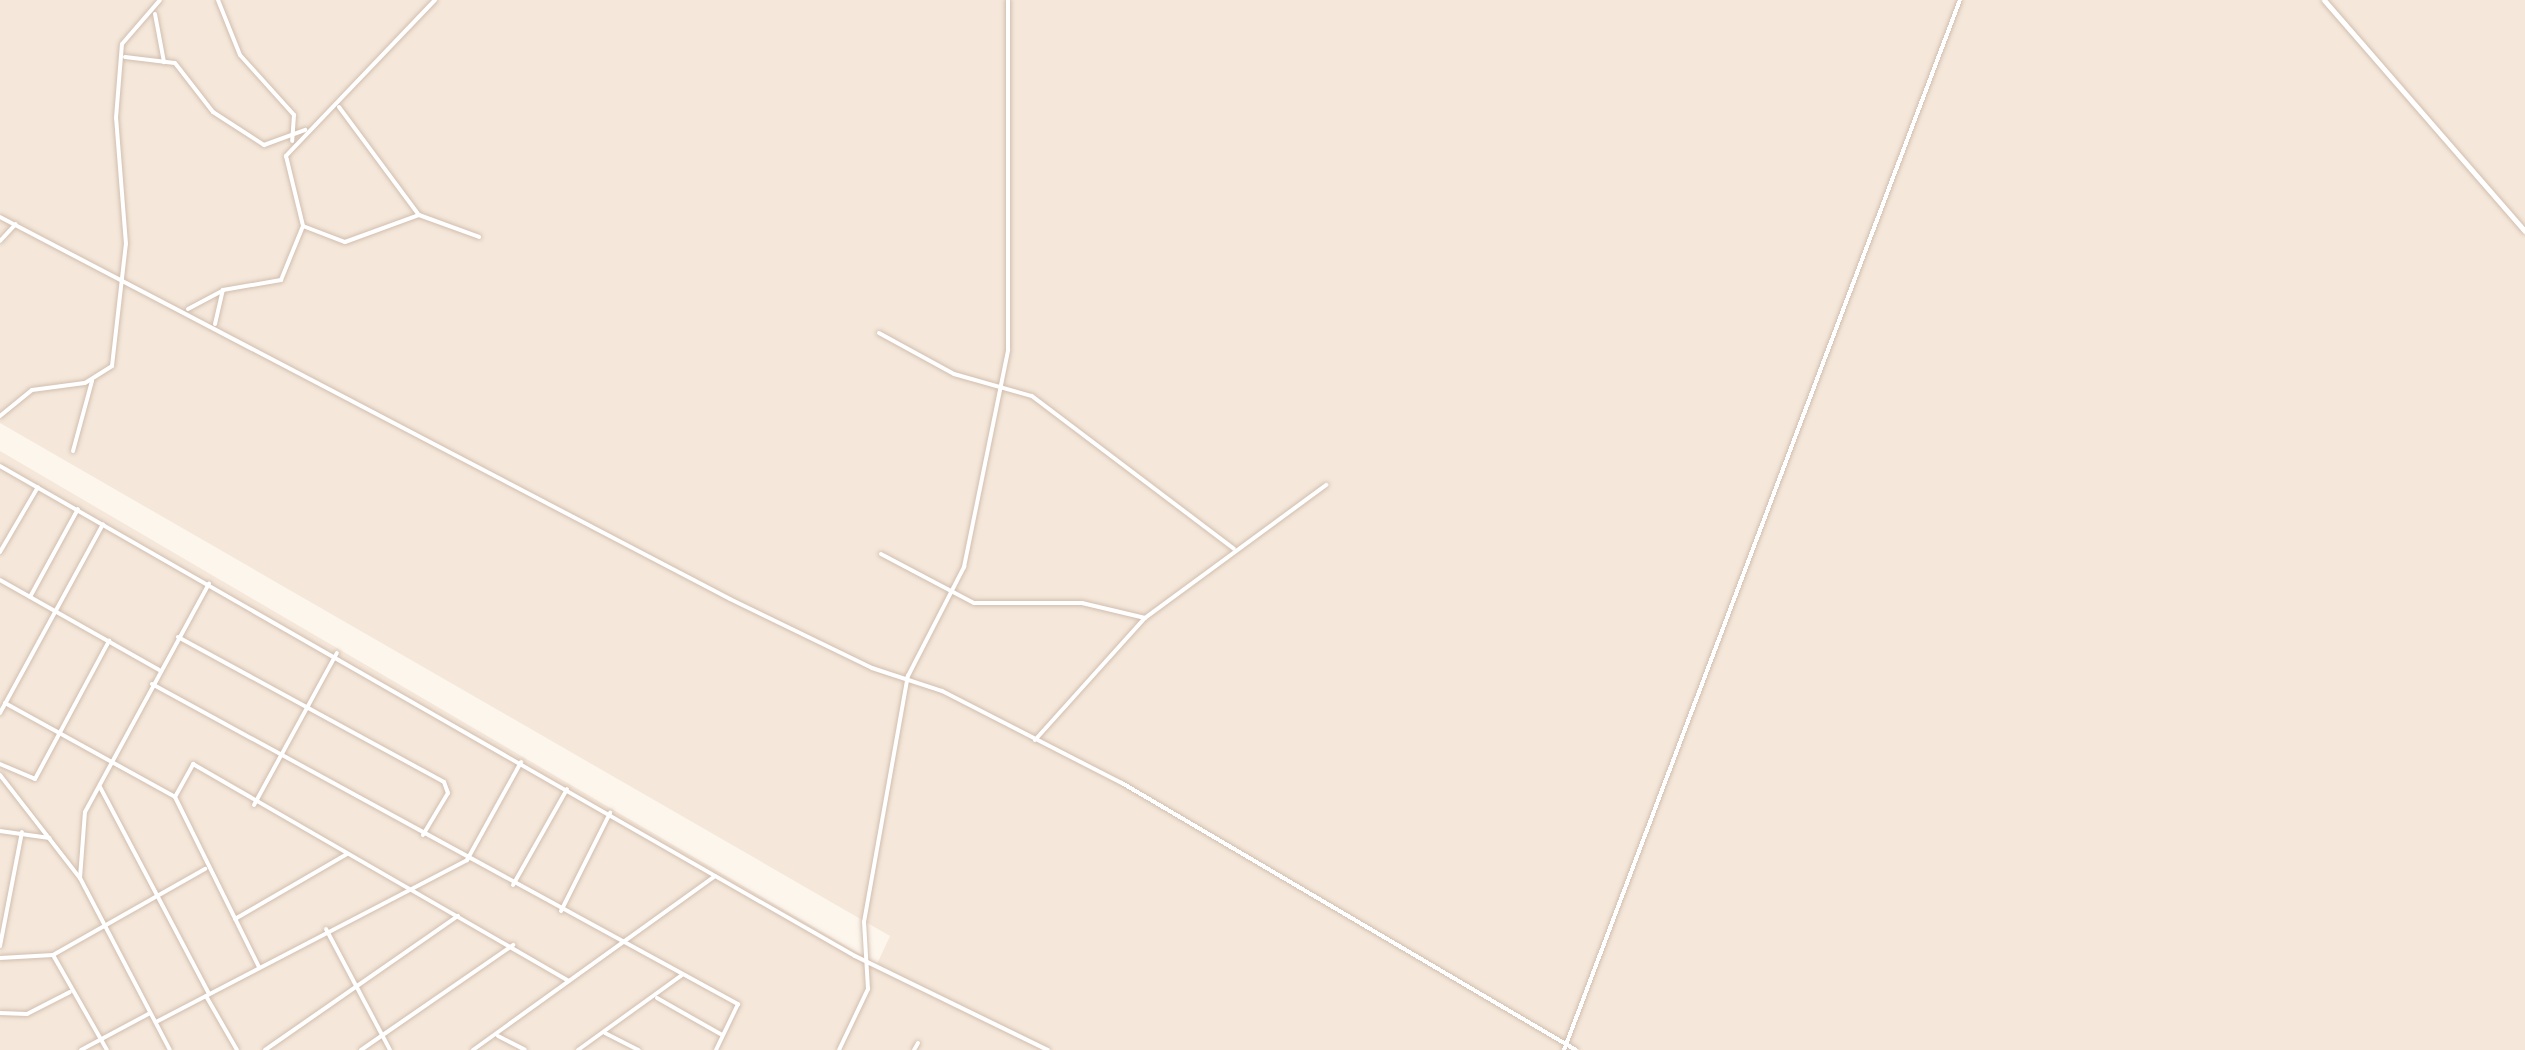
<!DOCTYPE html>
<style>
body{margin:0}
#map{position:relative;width:2525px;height:1050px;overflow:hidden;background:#fdf6ec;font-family:"Fira Sans",sans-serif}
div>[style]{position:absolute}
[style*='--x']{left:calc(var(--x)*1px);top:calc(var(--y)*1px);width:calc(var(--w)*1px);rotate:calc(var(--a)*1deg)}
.residential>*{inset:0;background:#f5e8da}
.roads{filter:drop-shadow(0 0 2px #d1beb0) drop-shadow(0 0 2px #d1beb0)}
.street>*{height:4px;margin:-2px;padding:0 2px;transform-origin:2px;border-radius:2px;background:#fff}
.secondary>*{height:5px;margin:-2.5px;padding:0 2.5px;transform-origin:2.5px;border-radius:2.5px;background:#fff}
span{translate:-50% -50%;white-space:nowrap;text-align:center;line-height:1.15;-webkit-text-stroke:9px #fffaf3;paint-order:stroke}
</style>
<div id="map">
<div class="residential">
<i style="clip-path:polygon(0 0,2525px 0,2525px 1050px,0 1050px,0 451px,877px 964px,890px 936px,0 423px)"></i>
</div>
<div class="roads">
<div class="street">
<i style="--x:218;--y:0;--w:59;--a:68.2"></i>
<i style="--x:240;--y:55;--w:81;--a:48"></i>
<i style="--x:294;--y:115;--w:26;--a:94"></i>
<i style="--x:435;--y:0;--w:216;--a:133.7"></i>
<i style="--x:286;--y:156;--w:72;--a:76.3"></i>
<i style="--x:303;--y:226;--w:45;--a:20.9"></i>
<i style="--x:345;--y:242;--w:79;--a:-20"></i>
<i style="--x:419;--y:215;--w:64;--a:20.1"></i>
<i style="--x:155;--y:14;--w:49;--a:79.4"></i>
<i style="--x:125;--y:57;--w:50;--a:6.8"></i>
<i style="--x:175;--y:63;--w:62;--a:52.2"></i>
<i style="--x:213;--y:112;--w:61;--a:32.9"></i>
<i style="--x:264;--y:145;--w:44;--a:-20.1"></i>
<i style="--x:339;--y:107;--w:134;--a:53.5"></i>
<i style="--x:0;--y:217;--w:824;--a:27.62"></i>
<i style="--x:730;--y:599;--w:158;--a:25.9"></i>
<i style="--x:872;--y:668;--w:74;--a:18.2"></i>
<i style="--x:942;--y:691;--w:202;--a:27.1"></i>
<i style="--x:1122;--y:783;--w:527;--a:30.46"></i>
<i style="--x:0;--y:241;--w:23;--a:-47"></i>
<i style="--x:188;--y:309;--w:40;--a:-28"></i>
<i style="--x:223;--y:290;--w:59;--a:-9.8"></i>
<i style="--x:281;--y:280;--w:58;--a:-67.8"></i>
<i style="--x:215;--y:324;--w:35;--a:-77"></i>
<i style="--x:879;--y:333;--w:85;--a:28.7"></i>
<i style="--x:954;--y:374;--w:81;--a:15.8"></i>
<i style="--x:1032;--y:396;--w:253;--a:37.1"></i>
<i style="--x:0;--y:416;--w:41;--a:-39.1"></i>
<i style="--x:32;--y:390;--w:53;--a:-7.5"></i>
<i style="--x:85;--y:383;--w:32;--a:-32"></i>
<i style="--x:112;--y:366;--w:123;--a:-83.5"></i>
<i style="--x:126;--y:244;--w:126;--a:-94.5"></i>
<i style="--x:116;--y:118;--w:74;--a:-85.4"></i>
<i style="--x:122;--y:44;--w:58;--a:-49.2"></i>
<i style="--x:73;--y:451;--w:73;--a:-74.8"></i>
<i style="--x:0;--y:466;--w:985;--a:29.82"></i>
<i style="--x:855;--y:956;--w:215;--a:26"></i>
<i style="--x:0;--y:552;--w:75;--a:-59.7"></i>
<i style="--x:881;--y:554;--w:105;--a:27.8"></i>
<i style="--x:974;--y:603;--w:108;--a:0"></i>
<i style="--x:1082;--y:603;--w:65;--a:13.4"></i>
<i style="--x:0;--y:580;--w:183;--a:29.5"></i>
<i style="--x:30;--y:597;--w:100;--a:-61.4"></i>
<i style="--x:178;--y:637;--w:303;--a:28.6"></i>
<i style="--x:444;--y:782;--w:12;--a:70"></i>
<i style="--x:448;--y:793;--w:49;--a:120.8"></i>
<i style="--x:152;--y:684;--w:668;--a:28.64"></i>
<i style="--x:738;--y:1004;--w:51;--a:115.6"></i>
<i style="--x:5;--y:703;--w:194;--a:28.9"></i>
<i style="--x:175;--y:797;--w:38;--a:-61"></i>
<i style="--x:193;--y:764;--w:434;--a:30"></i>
<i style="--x:0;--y:713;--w:215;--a:-61.4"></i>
<i style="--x:1035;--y:740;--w:164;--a:-48"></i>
<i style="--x:1145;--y:618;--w:225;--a:-36.3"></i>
<i style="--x:0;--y:764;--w:38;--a:23"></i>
<i style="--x:35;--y:779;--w:157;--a:-61.8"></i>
<i style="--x:0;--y:775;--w:130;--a:52.2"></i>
<i style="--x:80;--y:878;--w:194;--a:62.4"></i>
<i style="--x:100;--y:787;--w:234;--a:62.2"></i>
<i style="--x:175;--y:797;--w:190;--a:63.7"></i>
<i style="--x:254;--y:805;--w:173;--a:-61.4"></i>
<i style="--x:0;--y:831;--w:50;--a:8"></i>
<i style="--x:80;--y:878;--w:66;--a:-85.7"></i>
<i style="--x:85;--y:812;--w:260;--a:-61.5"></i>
<i style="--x:513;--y:885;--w:110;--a:-60.6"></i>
<i style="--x:561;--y:911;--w:110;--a:-63.4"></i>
<i style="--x:235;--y:919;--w:129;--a:-30.1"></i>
<i style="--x:326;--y:929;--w:137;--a:62.1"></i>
<i style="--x:0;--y:946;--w:116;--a:-79.1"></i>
<i style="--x:53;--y:955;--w:109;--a:60.4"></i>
<i style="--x:0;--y:958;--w:53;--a:-3.2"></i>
<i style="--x:53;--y:955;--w:175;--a:-29.5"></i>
<i style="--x:206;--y:996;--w:62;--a:60.1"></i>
<i style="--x:657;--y:998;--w:75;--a:29.6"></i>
<i style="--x:0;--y:1013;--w:27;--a:2"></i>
<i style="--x:27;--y:1014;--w:48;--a:-27.1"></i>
<i style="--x:156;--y:1022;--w:351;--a:-27.5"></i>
<i style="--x:467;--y:860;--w:112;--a:-61.1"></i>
<i style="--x:605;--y:1033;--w:38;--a:27"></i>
<i style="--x:498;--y:1036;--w:30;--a:27"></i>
<i style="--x:81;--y:1050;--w:78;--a:-28.2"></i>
<i style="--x:265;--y:1050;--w:235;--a:-34.8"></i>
<i style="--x:361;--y:1050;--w:185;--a:-34.6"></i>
<i style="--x:473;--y:1050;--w:298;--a:-35.7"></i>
<i style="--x:578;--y:1050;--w:128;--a:-35.8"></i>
<i style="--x:839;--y:1050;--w:68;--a:-64.6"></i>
<i style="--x:868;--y:989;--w:67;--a:-93.4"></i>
<i style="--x:864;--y:922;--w:250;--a:-79.9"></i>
<i style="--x:908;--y:676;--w:123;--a:-62.8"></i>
<i style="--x:964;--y:567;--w:221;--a:-78.5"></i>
<i style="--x:1008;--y:350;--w:350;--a:-90"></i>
<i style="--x:914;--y:1050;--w:8;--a:-60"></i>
<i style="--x:1564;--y:1050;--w:1122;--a:-69.34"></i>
</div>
<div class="secondary">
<i style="--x:2324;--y:0;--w:306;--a:49"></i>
</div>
</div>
</div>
